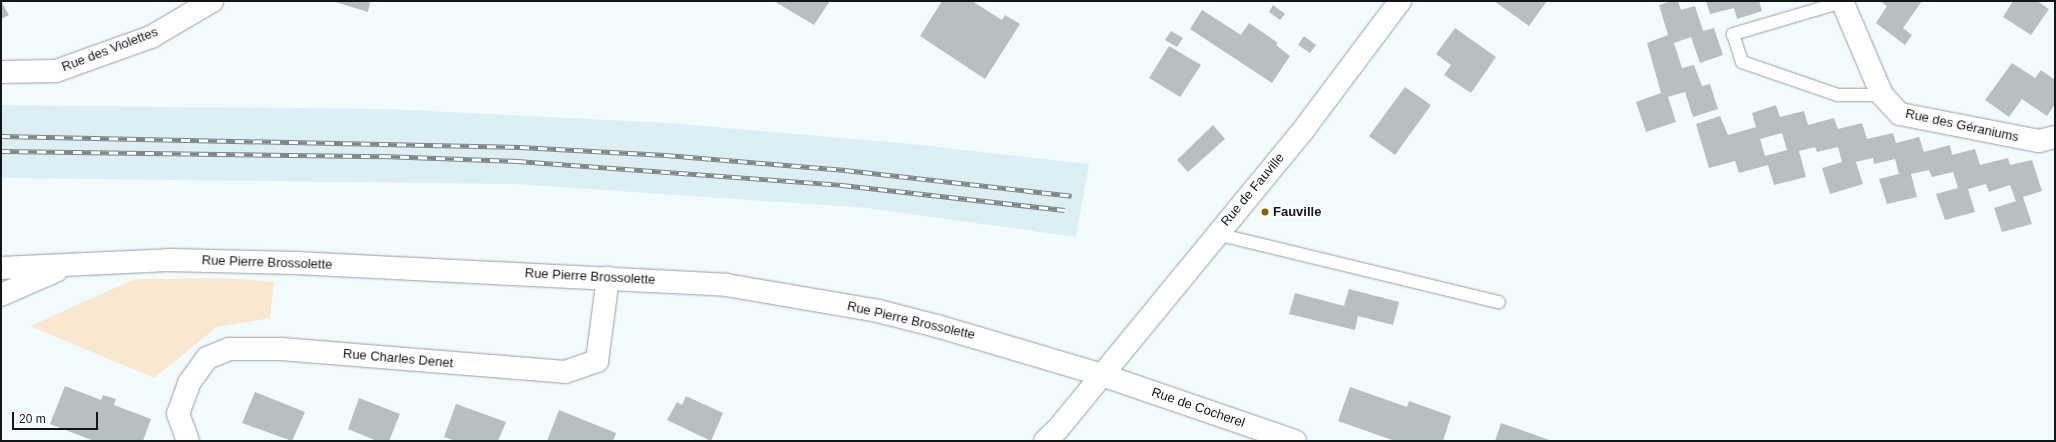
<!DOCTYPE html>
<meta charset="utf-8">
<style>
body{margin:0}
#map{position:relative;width:2056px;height:442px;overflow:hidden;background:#f2fcff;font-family:Arial,sans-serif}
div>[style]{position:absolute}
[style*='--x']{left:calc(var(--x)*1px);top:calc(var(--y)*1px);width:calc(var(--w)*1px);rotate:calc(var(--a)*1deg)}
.built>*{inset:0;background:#dceff4}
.green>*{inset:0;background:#f9e8cf}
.building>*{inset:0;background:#b6c0c2}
.roads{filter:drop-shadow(0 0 1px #97a0a3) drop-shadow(0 0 1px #97a0a3)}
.lane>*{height:12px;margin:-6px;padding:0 6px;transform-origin:6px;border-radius:6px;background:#fff}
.street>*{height:22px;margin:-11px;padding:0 11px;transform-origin:11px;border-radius:11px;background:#fff}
.secondary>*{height:22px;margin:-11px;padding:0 11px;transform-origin:11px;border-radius:11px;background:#fff}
.rail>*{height:4.5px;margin-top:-2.25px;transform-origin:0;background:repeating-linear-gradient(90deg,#fff 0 9px,#7e8587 0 18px);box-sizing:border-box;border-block:1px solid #7e8587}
.dots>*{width:11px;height:11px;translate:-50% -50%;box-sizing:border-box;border:2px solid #fff;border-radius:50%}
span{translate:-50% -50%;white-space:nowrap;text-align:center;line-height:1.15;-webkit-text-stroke:3.5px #fff;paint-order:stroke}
.street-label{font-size:13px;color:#121617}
.poi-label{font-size:13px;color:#121617;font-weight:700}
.left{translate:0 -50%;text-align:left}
.frame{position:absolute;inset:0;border:2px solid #121617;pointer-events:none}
.scale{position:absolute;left:12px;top:412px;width:86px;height:18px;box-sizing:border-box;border:2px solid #121617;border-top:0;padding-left:5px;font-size:12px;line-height:14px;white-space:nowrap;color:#121617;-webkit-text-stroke:3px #fff;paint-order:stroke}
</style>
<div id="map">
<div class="built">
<i style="clip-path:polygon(1px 105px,389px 109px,670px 123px,912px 144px,1089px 164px,1076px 237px,867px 208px,516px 184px,1px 178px)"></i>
</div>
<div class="green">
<i style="clip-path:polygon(225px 278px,274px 282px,270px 318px,217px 327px,154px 378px,30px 326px,135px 279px)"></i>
</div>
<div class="building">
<i style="clip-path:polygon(1px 1px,9px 15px,1px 19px)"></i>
<i style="clip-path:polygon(332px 1px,370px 1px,368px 12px)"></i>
<i style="clip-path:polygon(774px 1px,830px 1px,814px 25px)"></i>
<i style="clip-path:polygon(942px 1px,972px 1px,1002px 20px,1005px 15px,1020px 24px,985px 79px,920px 36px)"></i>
<i style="clip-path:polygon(1494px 1px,1547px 1px,1529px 26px)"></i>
<i style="clip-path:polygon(1672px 1px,1678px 1px,1681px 10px,1695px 6px,1703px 31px,1714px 28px,1723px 55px,1700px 63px,1691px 37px,1674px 43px,1682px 68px,1694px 65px,1702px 86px,1710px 84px,1718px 109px,1693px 117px,1685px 92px,1668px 97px,1676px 122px,1646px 132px,1636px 102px,1661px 93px,1647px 43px,1668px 35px,1659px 5px)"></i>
<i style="clip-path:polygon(1706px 1px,1759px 1px,1762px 11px,1737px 19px,1734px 8px,1710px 14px)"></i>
<i style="clip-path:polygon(1880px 1px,1922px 1px,1903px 28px,1912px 35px,1905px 45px,1876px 23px,1887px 6px)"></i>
<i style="clip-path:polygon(2013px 1px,2037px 1px,2049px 9px,2031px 35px,2003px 17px)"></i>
<i style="clip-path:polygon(1273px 5px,1285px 14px,1280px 20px,1269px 12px)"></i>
<i style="clip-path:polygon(1202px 10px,1241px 35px,1249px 23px,1278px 43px,1276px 45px,1290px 56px,1272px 83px,1190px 29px)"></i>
<i style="clip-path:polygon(1455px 28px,1496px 57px,1471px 93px,1444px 75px,1451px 65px,1436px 54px)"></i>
<i style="clip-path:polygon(1171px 31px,1183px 38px,1177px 47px,1165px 40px)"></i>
<i style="clip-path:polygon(1304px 36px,1316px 45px,1310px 53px,1298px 45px)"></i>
<i style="clip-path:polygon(1169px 46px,1201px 65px,1180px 97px,1149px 78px)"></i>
<i style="clip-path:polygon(2012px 63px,2035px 78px,2041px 70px,2055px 80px,2055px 104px,2047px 116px,2022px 99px,2009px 117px,1985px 100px)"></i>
<i style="clip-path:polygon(1405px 87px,1431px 105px,1395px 155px,1369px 136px)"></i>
<i style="clip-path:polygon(evenodd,1776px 105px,1780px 117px,1804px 111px,1808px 125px,1834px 118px,1838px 129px,1862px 123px,1867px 139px,1893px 133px,1896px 143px,1919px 137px,1924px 152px,1950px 145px,1952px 155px,1975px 149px,1980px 165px,2008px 158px,2010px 165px,2032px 160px,2042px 191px,2023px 197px,2032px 224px,2002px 232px,1994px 208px,2016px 201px,2010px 185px,1989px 192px,1986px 184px,1968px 189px,1975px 212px,1945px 220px,1936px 194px,1958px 188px,1953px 172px,1932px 177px,1929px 170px,1911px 174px,1917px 197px,1887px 204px,1879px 179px,1899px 174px,1895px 159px,1874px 164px,1873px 158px,1856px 162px,1863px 184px,1830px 194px,1822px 168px,1842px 162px,1838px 147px,1817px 152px,1815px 147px,1799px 151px,1806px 177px,1774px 185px,1768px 165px,1739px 173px,1735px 161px,1709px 168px,1696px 124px,1720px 116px,1728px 135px,1756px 127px,1752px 113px,1776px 105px,1782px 133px,1787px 150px,1765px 156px,1760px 139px,1782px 133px)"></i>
<i style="clip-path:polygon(1213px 125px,1225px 139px,1188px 172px,1177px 160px)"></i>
<i style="clip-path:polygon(1349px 289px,1399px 302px,1393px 325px,1358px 316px,1355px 330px,1289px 314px,1295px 293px,1344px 306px)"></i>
<i style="clip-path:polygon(65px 386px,101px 400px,103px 395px,116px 399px,114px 405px,151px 419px,143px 441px,94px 441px,50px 424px)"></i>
<i style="clip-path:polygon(1350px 387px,1407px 407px,1409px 401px,1451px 416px,1443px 441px,1395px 441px,1338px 421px)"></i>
<i style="clip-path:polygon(255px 392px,305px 412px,292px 441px,242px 423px)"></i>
<i style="clip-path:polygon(686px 396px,723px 413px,711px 441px,667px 420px,677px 402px,682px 405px)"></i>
<i style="clip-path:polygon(359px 398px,400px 414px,389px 441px,377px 441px,348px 429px)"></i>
<i style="clip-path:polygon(456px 404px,506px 422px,498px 441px,455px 441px,444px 437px)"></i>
<i style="clip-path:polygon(559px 410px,616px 433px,613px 441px,547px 441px)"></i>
<i style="clip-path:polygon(1501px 423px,1552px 441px,1495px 441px)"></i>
</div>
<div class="roads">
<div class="lane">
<i style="--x:1842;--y:2;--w:114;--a:163.6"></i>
<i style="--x:1733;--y:34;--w:29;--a:72"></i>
<i style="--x:1742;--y:62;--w:102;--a:19"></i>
<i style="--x:1838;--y:95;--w:44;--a:0"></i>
<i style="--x:1217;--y:234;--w:290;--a:13.6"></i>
</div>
<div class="street">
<i style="--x:1842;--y:1;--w:102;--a:66.9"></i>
<i style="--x:1882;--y:95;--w:26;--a:47"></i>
<i style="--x:1900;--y:114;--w:142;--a:11"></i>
<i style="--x:2039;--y:141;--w:16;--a:-14"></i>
<i style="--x:1;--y:72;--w:55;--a:-1"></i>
<i style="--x:56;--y:71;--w:101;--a:-19.7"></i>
<i style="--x:151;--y:37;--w:71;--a:-30.5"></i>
<i style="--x:188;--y:441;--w:29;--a:-110"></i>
<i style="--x:178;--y:414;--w:33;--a:-70"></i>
<i style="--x:189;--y:383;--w:31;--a:-54"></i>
<i style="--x:207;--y:358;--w:24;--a:-22"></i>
<i style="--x:229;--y:349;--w:52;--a:0"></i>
<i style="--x:281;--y:349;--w:285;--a:4.6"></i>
<i style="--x:565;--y:372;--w:34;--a:-19"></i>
<i style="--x:597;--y:361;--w:84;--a:-82.5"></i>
</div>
<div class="secondary">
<i style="--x:1;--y:268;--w:167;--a:-2.7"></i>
<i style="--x:168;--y:260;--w:128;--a:1.3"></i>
<i style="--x:296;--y:263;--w:431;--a:2.9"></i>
<i style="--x:726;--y:285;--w:154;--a:9.7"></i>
<i style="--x:878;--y:311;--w:61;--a:14.3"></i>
<i style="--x:937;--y:326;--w:172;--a:16.5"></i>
<i style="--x:1102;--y:375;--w:204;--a:18.9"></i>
<i style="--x:1;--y:295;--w:60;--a:-23.6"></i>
<i style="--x:1045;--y:441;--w:16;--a:-43"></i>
<i style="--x:1057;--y:430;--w:384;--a:-50.6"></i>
<i style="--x:1301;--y:133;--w:165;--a:-53.1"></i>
</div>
</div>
<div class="rail">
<i style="--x:1;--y:136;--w:519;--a:1.21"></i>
<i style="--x:520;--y:147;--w:146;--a:3.1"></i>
<i style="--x:666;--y:155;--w:180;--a:4.8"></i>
<i style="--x:845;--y:170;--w:228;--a:6.5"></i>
<i style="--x:1;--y:151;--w:381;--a:0.8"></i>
<i style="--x:382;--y:156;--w:135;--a:2.1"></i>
<i style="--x:517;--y:161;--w:326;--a:4.2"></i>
<i style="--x:842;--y:185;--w:224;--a:6.4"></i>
</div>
<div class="dots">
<i style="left:1265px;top:212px;background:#8a6101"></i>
</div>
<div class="street-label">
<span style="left:110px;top:50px;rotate:-21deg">Rue des Violettes</span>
<span style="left:1962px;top:126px;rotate:12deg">Rue des Géraniums</span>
<span style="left:1253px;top:190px;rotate:-50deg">Rue de Fauville</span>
<span style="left:267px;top:263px;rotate:2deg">Rue Pierre Brossolette</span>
<span style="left:590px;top:277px;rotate:3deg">Rue Pierre Brossolette</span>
<span style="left:911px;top:321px;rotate:13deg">Rue Pierre Brossolette</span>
<span style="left:398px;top:359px;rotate:5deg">Rue Charles Denet</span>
<span style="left:1198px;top:408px;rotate:19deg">Rue de Cocherel</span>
</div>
<div class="poi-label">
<span class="left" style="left:1273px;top:212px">Fauville</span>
</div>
<div class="frame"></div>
<div class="scale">20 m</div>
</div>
